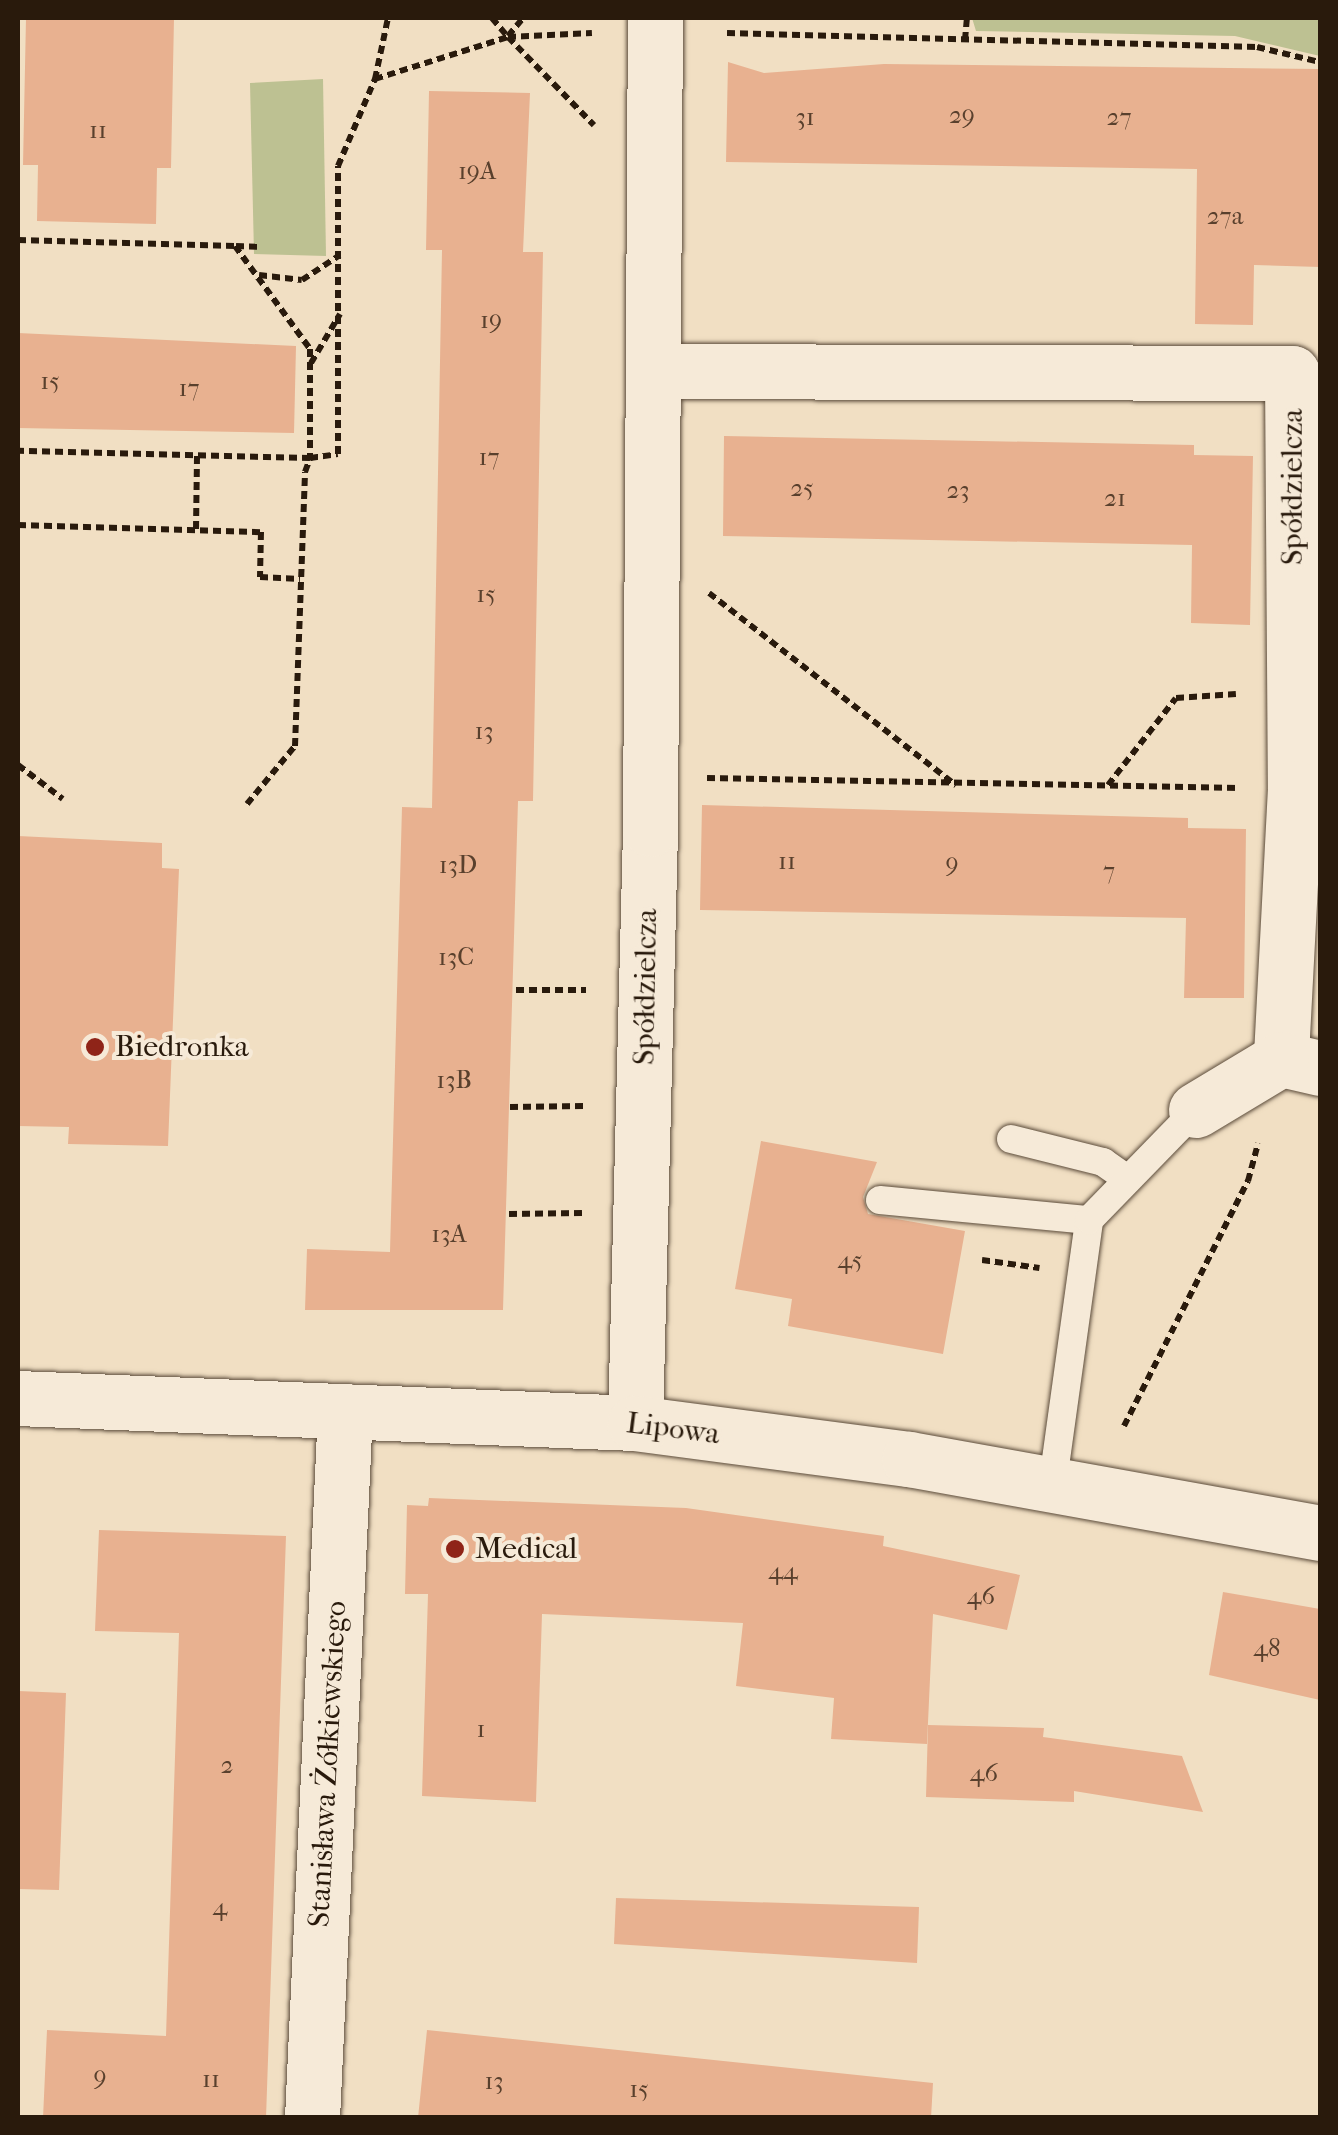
<!DOCTYPE html>
<meta charset="utf-8">
<style>
body{margin:0}
#map{position:relative;width:1338px;height:2135px;overflow:hidden;background:#f1dfc3;font-family:"IM FELL French Canon",serif}
div>[style]{position:absolute}
[style*='--x']{left:calc(var(--x)*1px);top:calc(var(--y)*1px);width:calc(var(--w)*1px);rotate:calc(var(--a)*1deg)}
.green>*{inset:0;background:#bdc192}
.building>*{inset:0;background:#e8b190}
.path>*{height:6px;margin-top:-3px;transform-origin:0;background:repeating-linear-gradient(90deg,#291a0c 0 8px,transparent 0 13px)}
.roads{filter:drop-shadow(0 0 2px #5b4b3a) drop-shadow(0 0 2px #5b4b3a)}
.lane>*{height:28px;margin:-14px;padding:0 14px;transform-origin:14px;border-radius:14px;background:#f6ead8}
.street>*{height:55px;margin:-27.5px;padding:0 27.5px;transform-origin:27.5px;border-radius:27.5px;background:#f6ead8}
.secondary>*{height:55px;margin:-27.5px;padding:0 27.5px;transform-origin:27.5px;border-radius:27.5px;background:#f6ead8}
.dots>*{width:28px;height:28px;translate:-50% -50%;box-sizing:border-box;border:5px solid #f6ead8;border-radius:50%}
span{translate:-50% -50%;white-space:nowrap;text-align:center;line-height:1.15;-webkit-text-stroke:8px #f6ead8;paint-order:stroke}
.number-label{font-size:25px;color:#59402d}
.number-label span{-webkit-text-stroke-width:0}
.street-label{font-size:30px;color:#291a0c}
.poi-label{font-size:30px;color:#291a0c}
.left{translate:0 -50%;text-align:left}
.frame{position:absolute;inset:0;border:20px solid #291a0c;pointer-events:none}
</style>
<div id="map">
<div class="green">
<i style="clip-path:polygon(972px 18px,1320px 18px,1320px 56px,1235px 36px,976px 31px)"></i>
<i style="clip-path:polygon(323px 79px,326px 256px,254px 254px,250px 83px)"></i>
</div>
<div class="building">
<i style="clip-path:polygon(26px 18px,174px 18px,171px 168px,157px 168px,156px 224px,37px 221px,38px 165px,23px 165px)"></i>
<i style="clip-path:polygon(728px 62px,764px 73px,884px 64px,1320px 69px,1320px 267px,1254px 265px,1253px 325px,1195px 324px,1197px 169px,726px 162px)"></i>
<i style="clip-path:polygon(429px 91px,530px 93px,523px 252px,543px 252px,533px 801px,518px 801px,503px 1310px,305px 1310px,307px 1249px,390px 1252px,402px 807px,432px 808px,442px 250px,426px 250px)"></i>
<i style="clip-path:polygon(18px 333px,296px 346px,294px 433px,18px 428px)"></i>
<i style="clip-path:polygon(724px 436px,1194px 445px,1194px 455px,1253px 456px,1250px 625px,1191px 623px,1192px 545px,723px 536px)"></i>
<i style="clip-path:polygon(702px 805px,1188px 818px,1188px 828px,1246px 829px,1244px 998px,1184px 998px,1186px 918px,700px 910px)"></i>
<i style="clip-path:polygon(18px 836px,162px 843px,162px 868px,179px 869px,168px 1146px,68px 1144px,69px 1127px,18px 1126px)"></i>
<i style="clip-path:polygon(761px 1141px,877px 1162px,863px 1197px,868px 1214px,965px 1231px,943px 1354px,788px 1326px,792px 1299px,735px 1289px)"></i>
<i style="clip-path:polygon(429px 1498px,686px 1508px,884px 1536px,883px 1546px,1020px 1575px,1007px 1630px,933px 1614px,927px 1744px,831px 1739px,834px 1698px,736px 1686px,743px 1623px,542px 1614px,536px 1802px,422px 1796px,428px 1594px,405px 1594px,407px 1505px,428px 1506px)"></i>
<i style="clip-path:polygon(99px 1530px,286px 1536px,266px 2118px,43px 2118px,47px 2030px,166px 2036px,179px 1633px,95px 1631px)"></i>
<i style="clip-path:polygon(1223px 1592px,1320px 1609px,1320px 1700px,1209px 1675px)"></i>
<i style="clip-path:polygon(18px 1691px,66px 1693px,59px 1890px,18px 1889px)"></i>
<i style="clip-path:polygon(928px 1725px,1044px 1728px,1043px 1737px,1182px 1756px,1203px 1812px,1074px 1791px,1074px 1802px,926px 1797px)"></i>
<i style="clip-path:polygon(616px 1898px,919px 1907px,917px 1963px,614px 1944px)"></i>
<i style="clip-path:polygon(427px 2030px,933px 2083px,931px 2118px,418px 2118px)"></i>
</div>
<div class="path">
<i style="--x:492;--y:18;--w:23;--a:50"></i>
<i style="--x:727;--y:33;--w:530;--a:1.51"></i>
<i style="--x:1257;--y:47;--w:65;--a:13.4"></i>
<i style="--x:508;--y:36;--w:23;--a:-50"></i>
<i style="--x:508;--y:37;--w:84;--a:-2.7"></i>
<i style="--x:965;--y:40;--w:22;--a:-85"></i>
<i style="--x:375;--y:79;--w:62;--a:-78"></i>
<i style="--x:18;--y:240;--w:217;--a:1.6"></i>
<i style="--x:235;--y:246;--w:127;--a:53.9"></i>
<i style="--x:310;--y:349;--w:109;--a:90"></i>
<i style="--x:310;--y:458;--w:292;--a:-178.6"></i>
<i style="--x:236;--y:246;--w:24;--a:2"></i>
<i style="--x:259;--y:275;--w:43;--a:6.6"></i>
<i style="--x:302;--y:280;--w:45;--a:-33.3"></i>
<i style="--x:311;--y:363;--w:57;--a:-59.4"></i>
<i style="--x:18;--y:525;--w:243;--a:1.7"></i>
<i style="--x:261;--y:532;--w:45;--a:91.3"></i>
<i style="--x:260;--y:577;--w:40;--a:2.9"></i>
<i style="--x:196;--y:529;--w:73;--a:-89.2"></i>
<i style="--x:709;--y:593;--w:313;--a:37.9"></i>
<i style="--x:18;--y:765;--w:56;--a:37.1"></i>
<i style="--x:707;--y:778;--w:532;--a:1.08"></i>
<i style="--x:1108;--y:785;--w:110;--a:-52"></i>
<i style="--x:1176;--y:698;--w:60;--a:-3.8"></i>
<i style="--x:247;--y:804;--w:75;--a:-50.4"></i>
<i style="--x:295;--y:746;--w:274;--a:-87.9"></i>
<i style="--x:305;--y:472;--w:15;--a:-70"></i>
<i style="--x:310;--y:458;--w:28;--a:-8"></i>
<i style="--x:338;--y:454;--w:288;--a:-90"></i>
<i style="--x:338;--y:166;--w:95;--a:-67"></i>
<i style="--x:375;--y:79;--w:139;--a:-17.5"></i>
<i style="--x:508;--y:37;--w:123;--a:45.7"></i>
<i style="--x:516;--y:990;--w:70;--a:0"></i>
<i style="--x:510;--y:1107;--w:74;--a:-0.8"></i>
<i style="--x:509;--y:1214;--w:73;--a:-0.8"></i>
<i style="--x:982;--y:1260;--w:58;--a:8"></i>
<i style="--x:1124;--y:1426;--w:275;--a:-63.2"></i>
<i style="--x:1248;--y:1181;--w:39;--a:-75"></i>
</div>
<div class="roads">
<div class="lane">
<i style="--x:1011;--y:1139;--w:95;--a:14"></i>
<i style="--x:1103;--y:1162;--w:29;--a:35"></i>
<i style="--x:880;--y:1200;--w:210;--a:5.5"></i>
<i style="--x:1052;--y:1488;--w:271;--a:-82.1"></i>
<i style="--x:1089;--y:1220;--w:153;--a:-45.8"></i>
</div>
<div class="street">
<i style="--x:654;--y:371;--w:638;--a:0.18"></i>
<i style="--x:1292;--y:373;--w:415;--a:89.6"></i>
<i style="--x:1295;--y:788;--w:271;--a:93"></i>
<i style="--x:1281;--y:1059;--w:40;--a:13"></i>
<i style="--x:1196;--y:1110;--w:99;--a:-31"></i>
<i style="--x:635;--y:1423;--w:594;--a:-88.55"></i>
<i style="--x:650;--y:829;--w:811;--a:-89.65"></i>
<i style="--x:312;--y:2118;--w:708;--a:-87.33"></i>
</div>
<div class="secondary">
<i style="--x:18;--y:1398;--w:618;--a:2.32"></i>
<i style="--x:635;--y:1423;--w:276;--a:7.5"></i>
<i style="--x:909;--y:1459;--w:418;--a:10.2"></i>
</div>
</div>
<div class="dots">
<i style="left:95px;top:1047px;background:#8f2418"></i>
<i style="left:455px;top:1549px;background:#8f2418"></i>
</div>
<div class="number-label">
<span style="left:962px;top:115px">29</span>
<span style="left:805px;top:117px">31</span>
<span style="left:1119px;top:117px">27</span>
<span style="left:98px;top:130px">11</span>
<span style="left:477px;top:171px">19A</span>
<span style="left:1225px;top:216px">27a</span>
<span style="left:491px;top:320px">19</span>
<span style="left:50px;top:381px">15</span>
<span style="left:189px;top:388px">17</span>
<span style="left:489px;top:457px">17</span>
<span style="left:802px;top:488px">25</span>
<span style="left:958px;top:490px">23</span>
<span style="left:1115px;top:498px">21</span>
<span style="left:486px;top:594px">15</span>
<span style="left:484px;top:731px">13</span>
<span style="left:787px;top:861px">11</span>
<span style="left:952px;top:863px">9</span>
<span style="left:458px;top:865px">13D</span>
<span style="left:1109px;top:871px">7</span>
<span style="left:456px;top:957px">13C</span>
<span style="left:454px;top:1080px">13B</span>
<span style="left:449px;top:1234px">13A</span>
<span style="left:850px;top:1260px">45</span>
<span style="left:783px;top:1571px">44</span>
<span style="left:981px;top:1596px">46</span>
<span style="left:1267px;top:1648px">48</span>
<span style="left:481px;top:1729px">1</span>
<span style="left:227px;top:1765px">2</span>
<span style="left:984px;top:1773px">46</span>
<span style="left:220px;top:1907px">4</span>
<span style="left:100px;top:2076px">9</span>
<span style="left:211px;top:2079px">11</span>
<span style="left:494px;top:2081px">13</span>
<span style="left:639px;top:2089px">15</span>
</div>
<div class="street-label">
<span style="left:1293px;top:487px;rotate:-90deg">Spółdzielcza</span>
<span style="left:646px;top:987px;rotate:-89deg">Spółdzielcza</span>
<span style="left:673px;top:1429px;rotate:7deg">Lipowa</span>
<span style="left:328px;top:1764px;rotate:-87deg">Stanisława Żółkiewskiego</span>
</div>
<div class="poi-label">
<span class="left" style="left:115px;top:1047px">Biedronka</span>
<span class="left" style="left:475px;top:1549px">Medical</span>
</div>
<div class="frame"></div>
</div>
